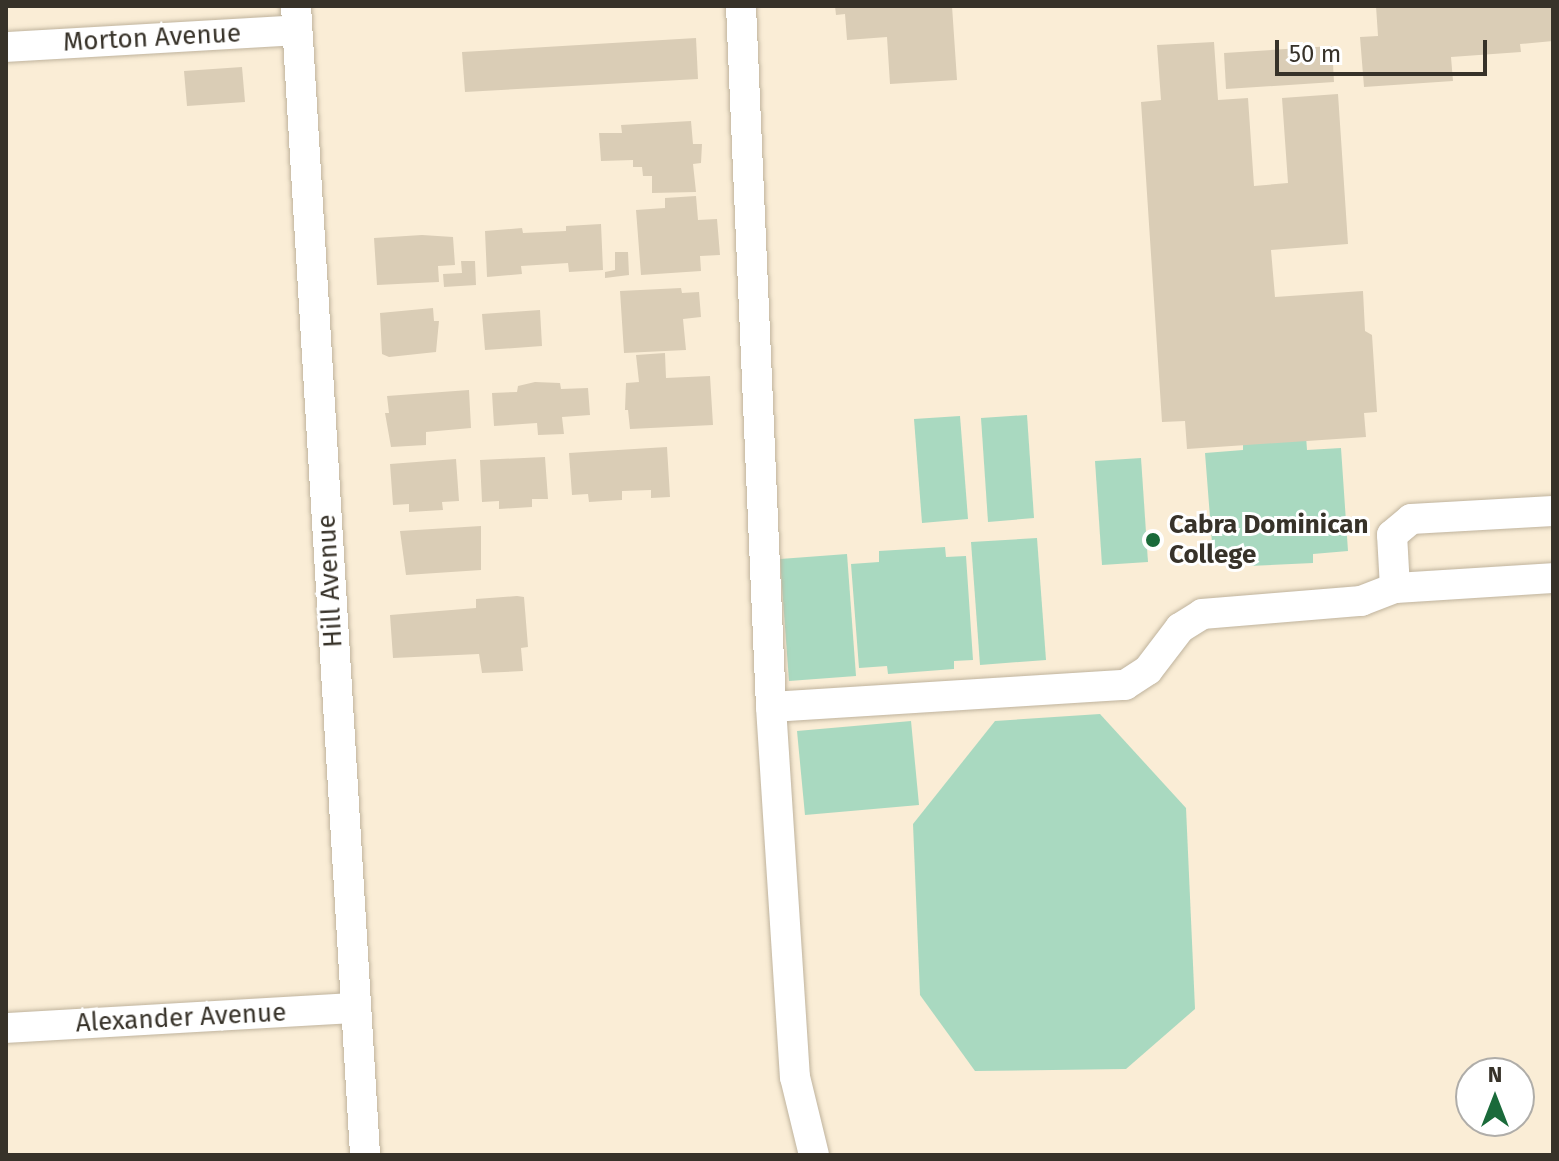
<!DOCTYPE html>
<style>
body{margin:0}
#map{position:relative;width:1559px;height:1161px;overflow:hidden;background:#faedd6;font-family:"Fira Sans",sans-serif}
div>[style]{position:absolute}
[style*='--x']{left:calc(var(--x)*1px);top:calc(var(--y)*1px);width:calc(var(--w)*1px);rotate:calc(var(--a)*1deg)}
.green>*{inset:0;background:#a9d9c0}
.building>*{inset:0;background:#dacdb6}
.roads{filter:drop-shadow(0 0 2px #bfb39d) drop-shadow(0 0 2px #bfb39d)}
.minor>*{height:30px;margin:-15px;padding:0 15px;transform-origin:15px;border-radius:15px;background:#fff}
.dots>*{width:22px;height:22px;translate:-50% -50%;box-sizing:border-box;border:4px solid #fff;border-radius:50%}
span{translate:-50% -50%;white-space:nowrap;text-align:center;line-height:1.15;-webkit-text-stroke:6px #fff;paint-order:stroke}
.street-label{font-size:26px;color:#373229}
.poi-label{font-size:26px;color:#373229;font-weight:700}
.left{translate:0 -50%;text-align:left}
.frame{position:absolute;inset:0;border:8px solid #373229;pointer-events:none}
.north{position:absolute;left:1455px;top:1057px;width:80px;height:80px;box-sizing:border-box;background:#fff;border:2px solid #afada9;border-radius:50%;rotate:0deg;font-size:22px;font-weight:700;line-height:32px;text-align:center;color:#373229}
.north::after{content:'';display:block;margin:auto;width:28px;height:36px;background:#1a6a3a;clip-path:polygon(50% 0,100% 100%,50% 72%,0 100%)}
.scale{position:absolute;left:1275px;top:40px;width:212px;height:36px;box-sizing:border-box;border:4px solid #373229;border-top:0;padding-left:10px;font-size:24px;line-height:28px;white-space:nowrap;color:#373229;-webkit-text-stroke:6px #fff;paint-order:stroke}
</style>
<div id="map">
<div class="green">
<i style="clip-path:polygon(1027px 415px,1034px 518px,988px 522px,981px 418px)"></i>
<i style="clip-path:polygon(960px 416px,968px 519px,922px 523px,914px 419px)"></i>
<i style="clip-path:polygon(1306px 436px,1307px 450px,1341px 448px,1348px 551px,1313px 554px,1313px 563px,1249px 566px,1248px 554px,1213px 556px,1205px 453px,1243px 450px,1243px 440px)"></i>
<i style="clip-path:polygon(1141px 458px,1148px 562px,1102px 565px,1095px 461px)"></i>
<i style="clip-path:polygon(1037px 538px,1046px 660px,980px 665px,971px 542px)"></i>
<i style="clip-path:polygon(945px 547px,946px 557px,966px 556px,973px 660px,954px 661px,954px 669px,888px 674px,887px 666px,859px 668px,851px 564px,879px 562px,879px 551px)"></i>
<i style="clip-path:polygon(847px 554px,856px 676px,789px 681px,780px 559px)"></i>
<i style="clip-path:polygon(1100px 714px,1186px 808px,1195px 1009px,1126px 1069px,975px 1071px,920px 995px,913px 824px,995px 721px)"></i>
<i style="clip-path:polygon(911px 721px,919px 805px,805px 815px,797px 731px)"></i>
</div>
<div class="building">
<i style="clip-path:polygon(835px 6px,952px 6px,957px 80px,890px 84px,887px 37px,847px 40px,845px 14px,836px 15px)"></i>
<i style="clip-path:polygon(1376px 6px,1553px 6px,1553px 41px,1520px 44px,1521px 52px,1451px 57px,1453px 81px,1364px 87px,1360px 37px,1378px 36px)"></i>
<i style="clip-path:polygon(696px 38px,698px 79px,465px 92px,462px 52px)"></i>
<i style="clip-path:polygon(1214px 42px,1218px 100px,1248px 98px,1254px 186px,1288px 183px,1282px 98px,1338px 94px,1348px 244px,1271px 250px,1275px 297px,1363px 291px,1365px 331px,1372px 335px,1377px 412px,1364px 413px,1366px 437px,1187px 449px,1185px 421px,1162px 422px,1141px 102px,1161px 100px,1157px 45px)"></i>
<i style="clip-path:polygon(1332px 46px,1334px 82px,1226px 89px,1224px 53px)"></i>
<i style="clip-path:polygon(242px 67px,245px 102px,187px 106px,184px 71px)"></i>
<i style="clip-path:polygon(691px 121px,693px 144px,702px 144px,701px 163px,693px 164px,696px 192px,652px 193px,652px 176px,643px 176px,642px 167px,633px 167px,633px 160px,601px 161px,599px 133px,622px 133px,621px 125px)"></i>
<i style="clip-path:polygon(696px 196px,698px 220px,717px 219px,720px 255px,700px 256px,701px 271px,641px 275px,636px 210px,665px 208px,665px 198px)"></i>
<i style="clip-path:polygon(601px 224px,603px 270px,569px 272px,568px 263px,521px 266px,522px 274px,487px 277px,485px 231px,522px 228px,523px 233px,566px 231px,566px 226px)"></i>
<i style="clip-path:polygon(422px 235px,453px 237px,455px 265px,438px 266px,439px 282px,377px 285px,374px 238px)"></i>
<i style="clip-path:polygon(615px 252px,628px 252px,629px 275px,605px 278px,605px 272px,615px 270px)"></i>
<i style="clip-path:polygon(461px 261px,475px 261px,476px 285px,444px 287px,443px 274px,462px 273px)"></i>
<i style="clip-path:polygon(681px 288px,682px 293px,699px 292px,701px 317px,683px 319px,686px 350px,624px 353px,620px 291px)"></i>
<i style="clip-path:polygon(433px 308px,434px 321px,439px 321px,436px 352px,389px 357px,382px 354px,380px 313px)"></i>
<i style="clip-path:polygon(540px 310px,542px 346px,485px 350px,482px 314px)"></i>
<i style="clip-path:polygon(665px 353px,666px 378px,710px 376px,713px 425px,630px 429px,628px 410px,625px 410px,626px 383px,639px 382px,636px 355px)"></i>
<i style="clip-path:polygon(535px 382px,560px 383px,561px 389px,588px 388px,590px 415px,562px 417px,564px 434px,538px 435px,537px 423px,494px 426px,492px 393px,517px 392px,518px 386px)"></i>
<i style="clip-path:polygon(469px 390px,471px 428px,426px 432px,426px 445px,391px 447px,385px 413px,389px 413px,387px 396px)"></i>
<i style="clip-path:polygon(667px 447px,670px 497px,651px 498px,651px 490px,622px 491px,622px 500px,589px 502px,588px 494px,572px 495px,569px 453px)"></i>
<i style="clip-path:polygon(545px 457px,548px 499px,532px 499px,532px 507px,516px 508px,499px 509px,499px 501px,482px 502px,480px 460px)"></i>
<i style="clip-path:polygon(456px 459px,459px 501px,442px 502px,443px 510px,409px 512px,409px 504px,393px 505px,390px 464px)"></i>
<i style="clip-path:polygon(481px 526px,481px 570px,406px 575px,400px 531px)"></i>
<i style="clip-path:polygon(517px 596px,524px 597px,528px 647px,521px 648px,523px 671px,482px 673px,479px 654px,393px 658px,390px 615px,476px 608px,476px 599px)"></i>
</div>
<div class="roads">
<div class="minor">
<i style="--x:296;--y:6;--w:1151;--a:86.56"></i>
<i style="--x:741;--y:6;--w:702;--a:87.55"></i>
<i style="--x:771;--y:707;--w:371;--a:86.3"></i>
<i style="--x:795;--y:1077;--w:80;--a:76.3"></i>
<i style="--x:6;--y:47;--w:291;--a:-3.3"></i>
<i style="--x:1395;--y:588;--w:158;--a:-3.6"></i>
<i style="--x:771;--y:707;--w:355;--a:-3.6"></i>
<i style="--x:1125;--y:685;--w:27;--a:-33"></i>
<i style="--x:1148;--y:670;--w:53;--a:-52.7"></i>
<i style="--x:1180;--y:628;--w:26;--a:-32"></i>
<i style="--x:1202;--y:614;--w:160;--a:-4.7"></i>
<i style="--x:1361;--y:601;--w:36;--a:-21"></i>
<i style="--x:1395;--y:588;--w:53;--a:-93.2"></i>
<i style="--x:1392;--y:535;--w:25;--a:-40"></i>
<i style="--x:1411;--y:519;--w:142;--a:-3.2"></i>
<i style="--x:6;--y:1028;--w:350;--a:-3.3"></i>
</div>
</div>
<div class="dots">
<i style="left:1153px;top:540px;background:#1a6a3a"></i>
</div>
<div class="street-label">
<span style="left:152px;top:38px;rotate:-3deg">Morton Avenue</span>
<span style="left:330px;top:581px;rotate:-93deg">Hill Avenue</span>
<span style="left:181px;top:1018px;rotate:-3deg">Alexander Avenue</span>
</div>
<div class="poi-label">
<span class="left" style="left:1169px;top:540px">Cabra Dominican<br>College</span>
</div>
<div class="frame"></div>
<div class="north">N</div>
<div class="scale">50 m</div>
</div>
